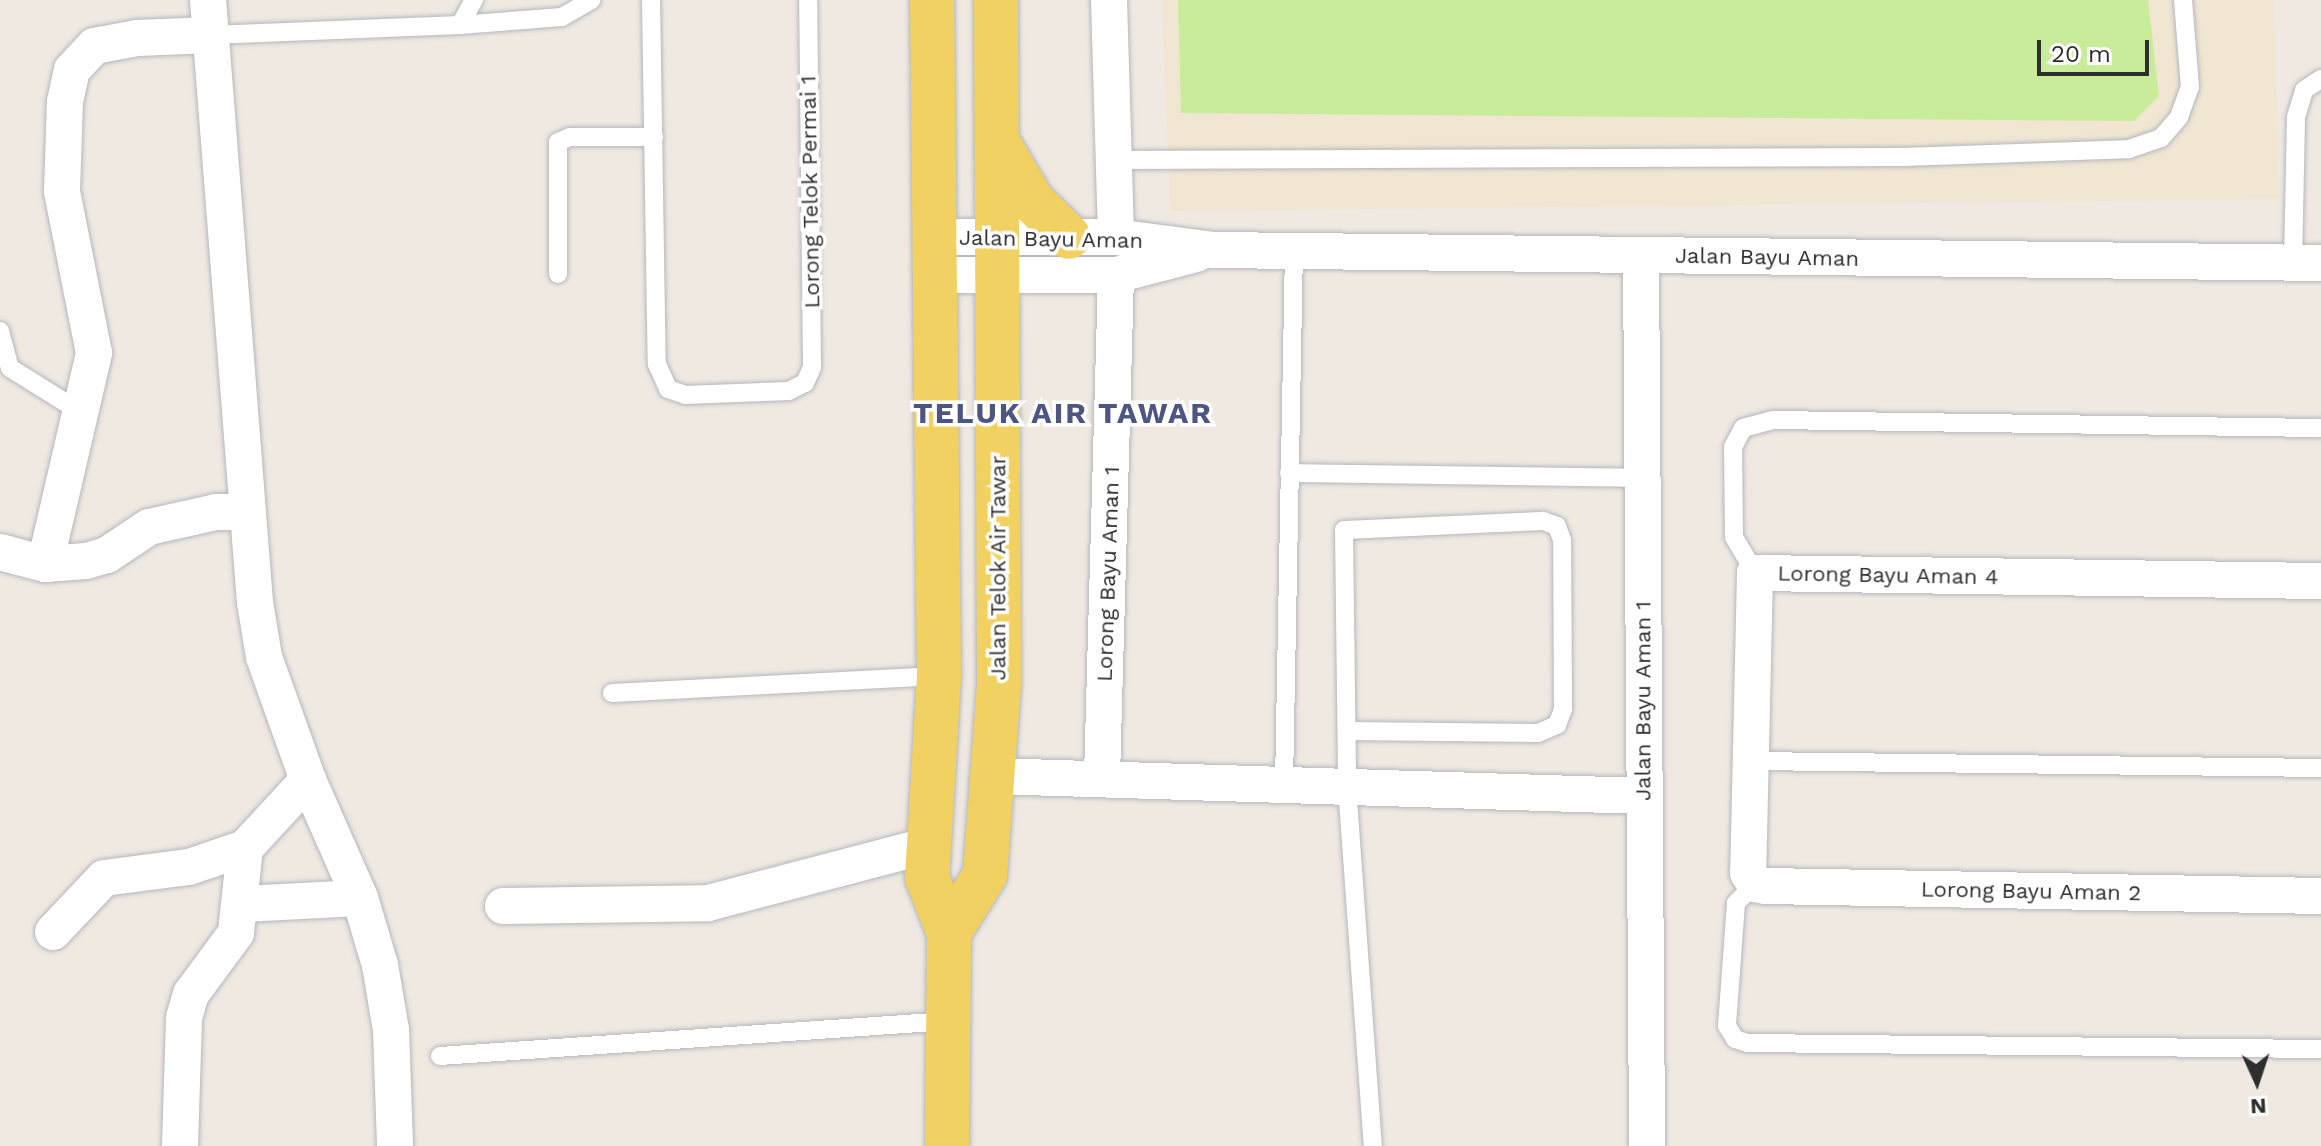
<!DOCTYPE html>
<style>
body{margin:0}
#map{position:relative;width:2321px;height:1146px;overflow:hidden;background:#efe9e1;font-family:"Work Sans",sans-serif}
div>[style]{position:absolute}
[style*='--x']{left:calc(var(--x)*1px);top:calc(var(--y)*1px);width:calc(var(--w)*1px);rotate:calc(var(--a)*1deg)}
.education>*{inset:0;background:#f0e6d1}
.pitch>*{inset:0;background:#c9ec9a}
.roads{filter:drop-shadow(0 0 2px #b4b7c1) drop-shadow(0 0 2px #b4b7c1)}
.lane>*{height:18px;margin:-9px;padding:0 9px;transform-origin:9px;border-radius:9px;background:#fff}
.street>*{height:36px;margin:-18px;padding:0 18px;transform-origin:18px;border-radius:18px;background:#fff}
.primary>*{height:44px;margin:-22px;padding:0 22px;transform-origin:22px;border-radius:22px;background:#f2d163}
span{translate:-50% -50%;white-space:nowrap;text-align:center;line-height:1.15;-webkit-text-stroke:7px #fff;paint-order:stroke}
.street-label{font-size:22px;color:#2e2e2e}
.district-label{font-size:30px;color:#4d5680;font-weight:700;letter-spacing:2px}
.north{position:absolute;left:2217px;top:1042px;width:80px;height:80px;-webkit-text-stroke:6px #fff;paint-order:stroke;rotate:177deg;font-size:22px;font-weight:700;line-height:32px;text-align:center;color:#2e2e2e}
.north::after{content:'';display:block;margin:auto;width:28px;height:36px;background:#2e2e2e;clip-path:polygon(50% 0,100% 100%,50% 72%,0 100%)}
.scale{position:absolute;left:2037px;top:40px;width:112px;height:36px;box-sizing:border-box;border:4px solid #2e2e2e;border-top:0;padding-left:10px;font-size:24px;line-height:28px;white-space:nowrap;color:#2e2e2e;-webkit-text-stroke:6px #fff;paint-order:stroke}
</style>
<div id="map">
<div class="education">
<i style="clip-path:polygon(1162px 0,2274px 0,2279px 199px,1170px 211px)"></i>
</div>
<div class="pitch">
<i style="clip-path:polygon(1178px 0,2148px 0,2159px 96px,2134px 121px,1181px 113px)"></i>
</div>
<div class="roads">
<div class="lane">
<i style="--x:651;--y:0;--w:364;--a:89.1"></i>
<i style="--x:657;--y:364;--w:27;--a:66"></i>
<i style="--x:668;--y:389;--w:18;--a:19"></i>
<i style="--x:685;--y:395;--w:104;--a:-2.2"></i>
<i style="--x:789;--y:391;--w:18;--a:-27"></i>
<i style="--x:805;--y:383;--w:17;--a:-66"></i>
<i style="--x:812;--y:367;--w:367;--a:-90.6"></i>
<i style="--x:460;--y:25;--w:102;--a:-4.5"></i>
<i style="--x:562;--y:17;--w:34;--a:-30"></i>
<i style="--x:211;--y:35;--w:249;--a:-2.3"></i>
<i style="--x:460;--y:25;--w:29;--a:-61"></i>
<i style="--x:1114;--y:160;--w:790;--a:-0.22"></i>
<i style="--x:1904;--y:157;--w:225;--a:-2"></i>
<i style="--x:2129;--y:149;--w:34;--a:-19"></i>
<i style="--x:2161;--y:138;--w:28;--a:-49"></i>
<i style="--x:2179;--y:117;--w:32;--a:-70"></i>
<i style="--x:2190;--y:87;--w:87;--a:-94.6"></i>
<i style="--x:2293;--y:263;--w:146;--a:-88.8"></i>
<i style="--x:2296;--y:117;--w:28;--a:-73"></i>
<i style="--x:2304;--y:90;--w:20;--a:-33"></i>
<i style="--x:558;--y:274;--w:132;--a:-90"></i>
<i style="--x:558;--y:142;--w:13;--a:-23"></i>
<i style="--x:570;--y:137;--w:84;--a:0"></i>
<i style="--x:0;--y:331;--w:38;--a:75"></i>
<i style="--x:10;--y:368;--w:81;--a:31.9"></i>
<i style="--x:1289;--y:473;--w:353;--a:0.8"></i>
<i style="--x:1755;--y:573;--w:42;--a:-120.3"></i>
<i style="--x:1734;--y:537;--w:90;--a:-90.6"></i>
<i style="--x:1733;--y:447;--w:21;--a:-62"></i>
<i style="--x:1743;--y:428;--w:31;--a:-15"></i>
<i style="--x:1773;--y:420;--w:548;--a:0.84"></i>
<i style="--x:612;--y:693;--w:327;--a:-3"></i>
<i style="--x:1348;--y:731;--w:190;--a:0.6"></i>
<i style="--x:1538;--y:733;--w:21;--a:-23"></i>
<i style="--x:1557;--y:725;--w:17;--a:-69"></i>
<i style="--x:1563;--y:709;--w:169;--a:-90.3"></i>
<i style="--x:1562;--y:540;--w:15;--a:-110"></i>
<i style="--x:1557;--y:526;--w:15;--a:-160"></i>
<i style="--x:1543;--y:521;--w:199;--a:177.4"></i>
<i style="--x:1344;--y:530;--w:256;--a:89.3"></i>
<i style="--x:1347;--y:786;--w:361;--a:85.9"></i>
<i style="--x:1751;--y:761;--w:570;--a:0.7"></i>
<i style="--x:1284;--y:784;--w:534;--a:-88.93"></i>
<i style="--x:1755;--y:884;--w:27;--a:135"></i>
<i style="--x:1736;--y:903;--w:123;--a:94.2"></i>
<i style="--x:1727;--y:1026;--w:15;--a:58"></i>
<i style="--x:1735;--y:1039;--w:13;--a:18"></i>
<i style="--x:1747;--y:1043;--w:574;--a:0.6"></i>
<i style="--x:440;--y:1056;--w:509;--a:-3.94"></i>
</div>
<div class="street">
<i style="--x:208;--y:0;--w:604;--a:85.54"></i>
<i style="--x:255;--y:602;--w:56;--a:80.7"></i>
<i style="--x:264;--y:657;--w:131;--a:70.3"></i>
<i style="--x:308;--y:780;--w:129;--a:66.2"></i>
<i style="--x:360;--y:898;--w:70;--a:73.4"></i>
<i style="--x:380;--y:965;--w:66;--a:80.4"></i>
<i style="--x:391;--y:1030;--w:116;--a:88"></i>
<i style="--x:1109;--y:0;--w:237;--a:88.3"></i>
<i style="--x:935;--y:237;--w:181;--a:0"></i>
<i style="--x:1116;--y:237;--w:99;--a:7.6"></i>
<i style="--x:1214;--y:250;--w:1107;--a:0.67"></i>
<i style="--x:1641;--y:255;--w:891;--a:89.61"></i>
<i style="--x:936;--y:275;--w:180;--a:0"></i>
<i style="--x:1116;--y:275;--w:83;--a:-14.7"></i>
<i style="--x:0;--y:552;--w:47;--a:14.9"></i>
<i style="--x:45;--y:564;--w:41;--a:-4.2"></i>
<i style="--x:86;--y:561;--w:22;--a:-16"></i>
<i style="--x:107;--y:555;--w:50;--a:-33.7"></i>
<i style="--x:149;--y:527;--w:69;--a:-12.6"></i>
<i style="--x:216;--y:512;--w:31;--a:0"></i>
<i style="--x:45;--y:564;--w:217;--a:-76.9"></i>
<i style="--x:94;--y:353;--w:165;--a:-101.2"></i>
<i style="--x:62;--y:191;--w:89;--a:-88.1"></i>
<i style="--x:65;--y:102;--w:33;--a:-78"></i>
<i style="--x:72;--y:70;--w:33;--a:-47"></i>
<i style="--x:94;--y:46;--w:44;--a:-10.5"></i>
<i style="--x:137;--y:38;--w:74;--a:-2.3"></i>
<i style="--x:2321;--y:581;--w:566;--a:-179.19"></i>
<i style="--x:1755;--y:573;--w:300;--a:91.3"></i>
<i style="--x:1748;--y:873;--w:13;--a:58"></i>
<i style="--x:1755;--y:884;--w:11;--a:10"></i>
<i style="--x:1766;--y:886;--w:555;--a:1.03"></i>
<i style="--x:992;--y:776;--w:652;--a:1.76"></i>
<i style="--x:1102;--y:777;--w:502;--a:-88.4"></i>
<i style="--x:243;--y:904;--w:117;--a:-2.9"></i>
<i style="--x:503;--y:906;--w:205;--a:-0.8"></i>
<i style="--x:708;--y:903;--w:228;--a:-14.7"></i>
<i style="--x:53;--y:932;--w:74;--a:-46.6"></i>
<i style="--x:104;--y:878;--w:86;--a:-7.4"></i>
<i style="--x:189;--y:867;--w:59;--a:-18.7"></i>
<i style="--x:180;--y:1146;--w:128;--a:-88.2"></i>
<i style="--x:184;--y:1018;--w:25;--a:-74"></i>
<i style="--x:191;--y:994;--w:76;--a:-53.6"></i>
<i style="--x:236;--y:933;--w:85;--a:-84"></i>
<i style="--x:245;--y:848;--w:93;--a:-47.2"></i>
</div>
<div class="primary">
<i style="--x:932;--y:0;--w:676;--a:89.41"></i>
<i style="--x:939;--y:676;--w:201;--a:93.4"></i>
<i style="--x:927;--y:877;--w:60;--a:68.6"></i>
<i style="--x:949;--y:933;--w:213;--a:90.5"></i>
<i style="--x:997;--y:141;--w:71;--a:59.5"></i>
<i style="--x:1033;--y:202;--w:50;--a:44.2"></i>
<i style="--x:949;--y:933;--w:68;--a:-58.2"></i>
<i style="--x:985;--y:875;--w:191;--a:-85.8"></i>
<i style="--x:999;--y:685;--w:685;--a:-90.25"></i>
</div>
</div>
<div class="street-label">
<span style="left:810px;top:192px;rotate:-91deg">Lorong Telok Permai 1</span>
<span style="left:1051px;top:239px;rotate:1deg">Jalan Bayu Aman</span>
<span style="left:1767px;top:257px;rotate:1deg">Jalan Bayu Aman</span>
<span style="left:998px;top:568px;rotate:-90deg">Jalan Telok Air Tawar</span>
<span style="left:1108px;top:574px;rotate:-88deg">Lorong Bayu Aman 1</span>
<span style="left:1888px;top:575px;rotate:1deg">Lorong Bayu Aman 4</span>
<span style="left:1643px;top:701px;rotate:-90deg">Jalan Bayu Aman 1</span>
<span style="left:2031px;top:891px;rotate:1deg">Lorong Bayu Aman 2</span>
</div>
<div class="district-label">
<span style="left:1063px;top:413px">TELUK AIR TAWAR</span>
</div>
<div class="north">N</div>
<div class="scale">20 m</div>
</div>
